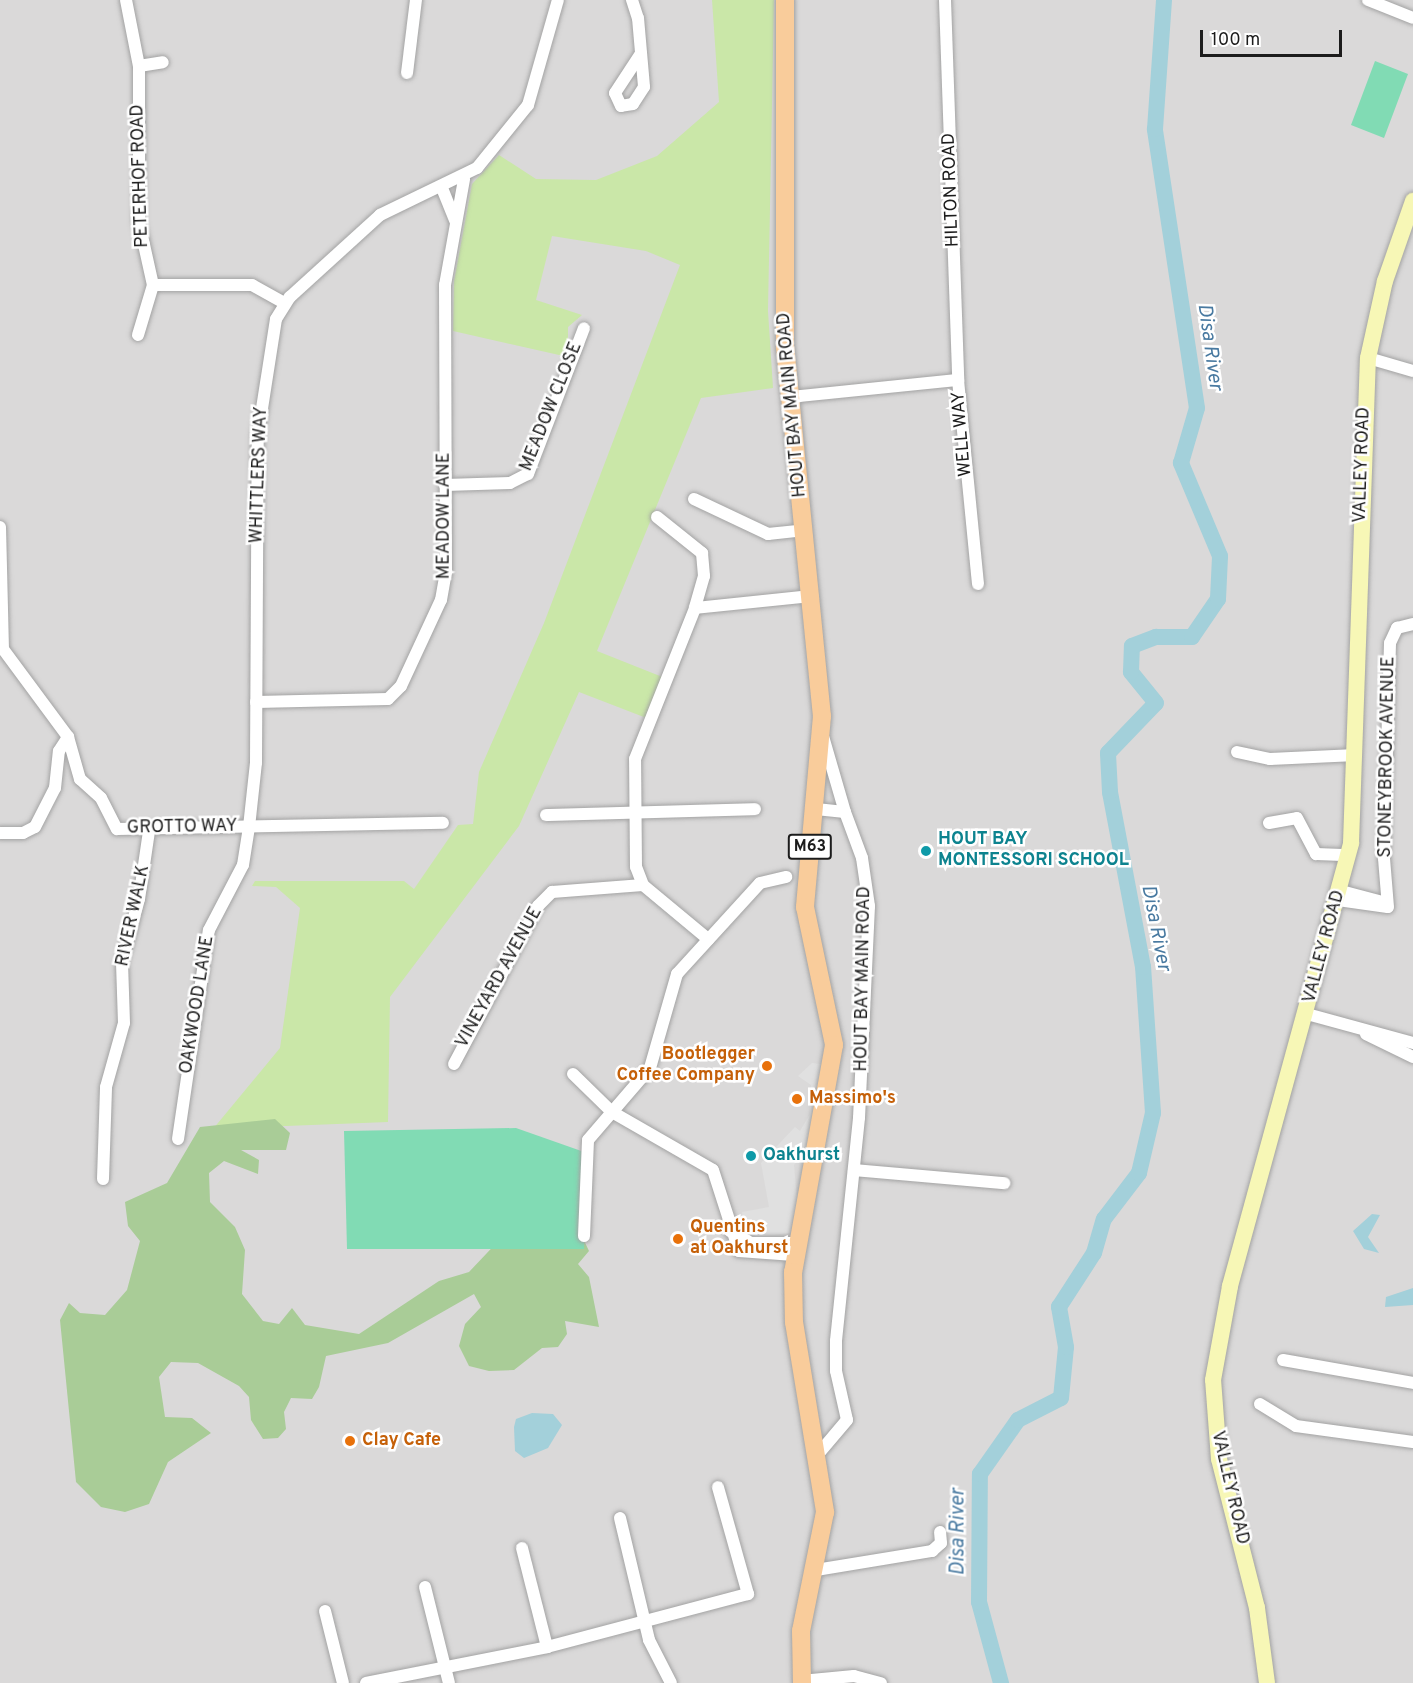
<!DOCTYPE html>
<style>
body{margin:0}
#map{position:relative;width:1413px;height:1683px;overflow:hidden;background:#ede9e2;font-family:Overpass,sans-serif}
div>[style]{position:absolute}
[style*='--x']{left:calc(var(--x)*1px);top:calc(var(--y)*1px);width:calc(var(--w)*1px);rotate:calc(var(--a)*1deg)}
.residential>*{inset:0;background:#dad9d9}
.grass>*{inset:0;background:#cae7a8}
.forest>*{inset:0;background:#a9cc97}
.pitch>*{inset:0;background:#81dbb4}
.parking>*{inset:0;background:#e0e0e0}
.water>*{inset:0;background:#a3d0da}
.river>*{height:16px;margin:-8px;padding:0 8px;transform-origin:8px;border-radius:8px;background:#a3d0da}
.roads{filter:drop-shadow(0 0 2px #a3a3a3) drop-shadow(0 0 2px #a3a3a3)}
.street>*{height:12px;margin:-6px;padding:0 6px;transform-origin:6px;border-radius:6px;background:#fff}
.secondary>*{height:16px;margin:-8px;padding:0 8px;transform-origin:8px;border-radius:8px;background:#f7f7b6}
.primary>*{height:18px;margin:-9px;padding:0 9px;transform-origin:9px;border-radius:9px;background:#f9cc9b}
.dots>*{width:16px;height:16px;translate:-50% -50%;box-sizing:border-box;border:3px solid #fff;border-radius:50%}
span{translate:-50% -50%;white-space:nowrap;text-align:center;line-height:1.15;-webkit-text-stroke:5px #fff;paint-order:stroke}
.shield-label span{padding:2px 4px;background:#fff;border:2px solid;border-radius:4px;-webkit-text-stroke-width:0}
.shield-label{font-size:16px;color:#1c1c1c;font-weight:700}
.street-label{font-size:18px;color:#1c1c1c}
.culture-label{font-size:18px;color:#0d838f;font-weight:700}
.left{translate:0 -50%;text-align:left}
.food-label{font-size:18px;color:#c56008;font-weight:700}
.right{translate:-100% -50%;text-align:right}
.water-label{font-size:20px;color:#4879a0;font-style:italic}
.scale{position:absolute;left:1200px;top:30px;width:142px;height:27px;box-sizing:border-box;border:3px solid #1c1c1c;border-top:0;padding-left:8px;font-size:18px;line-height:21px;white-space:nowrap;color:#1c1c1c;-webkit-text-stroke:4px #fff;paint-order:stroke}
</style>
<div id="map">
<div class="residential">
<i style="clip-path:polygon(0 0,1413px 0,1413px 1683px,0 1683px)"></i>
</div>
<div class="grass">
<i style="clip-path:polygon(712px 0,774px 0,768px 311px,773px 388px,701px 398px,597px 651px,665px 678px,649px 719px,579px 692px,519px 826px,390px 997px,388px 1122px,213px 1129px,280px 1048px,300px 908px,276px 887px,252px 886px,255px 881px,404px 881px,414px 889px,458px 825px,473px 824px,479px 772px,544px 623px,680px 265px,646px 251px,552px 236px,536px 300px,582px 315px,568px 327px,568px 357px,453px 331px,454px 281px,472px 184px,499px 155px,536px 179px,596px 180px,657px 156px,719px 102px)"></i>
</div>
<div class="forest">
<i style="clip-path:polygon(275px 1119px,290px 1133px,286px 1150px,241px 1150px,259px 1160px,258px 1174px,224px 1161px,209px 1173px,210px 1202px,235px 1227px,245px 1250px,242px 1294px,263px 1321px,279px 1324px,292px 1308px,305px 1325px,359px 1334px,439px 1281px,469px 1272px,504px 1235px,579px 1230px,589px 1251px,578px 1264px,589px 1277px,599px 1327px,565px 1321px,567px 1334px,558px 1347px,542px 1348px,514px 1370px,489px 1371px,469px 1366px,459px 1346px,465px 1324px,481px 1307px,474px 1294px,388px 1343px,326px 1356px,319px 1387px,312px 1399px,291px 1398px,284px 1412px,286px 1429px,278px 1438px,263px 1439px,251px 1420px,249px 1397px,239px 1386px,198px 1363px,171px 1362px,159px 1377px,165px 1417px,192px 1418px,211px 1433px,168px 1462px,149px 1504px,125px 1512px,101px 1507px,76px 1482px,60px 1320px,69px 1303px,80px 1313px,105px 1315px,127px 1290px,140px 1241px,128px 1226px,125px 1202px,167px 1183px,200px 1127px)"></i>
</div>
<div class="pitch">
<i style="clip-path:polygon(1375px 61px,1408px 74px,1384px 138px,1351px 125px)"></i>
<i style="clip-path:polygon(516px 1128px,587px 1153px,584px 1249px,347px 1249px,344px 1131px)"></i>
</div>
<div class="parking">
<i style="clip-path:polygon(812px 1063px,828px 1065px,811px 1141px,794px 1165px,797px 1199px,790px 1233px,756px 1237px,745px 1229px,742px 1212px,769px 1207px,761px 1163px,795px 1127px,800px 1131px,810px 1114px,811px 1085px,798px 1076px)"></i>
</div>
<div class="water">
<i style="clip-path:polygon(1372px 1214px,1380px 1215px,1368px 1237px,1379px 1253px,1364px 1249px,1353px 1231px)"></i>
<i style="clip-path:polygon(1413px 1288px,1413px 1305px,1385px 1307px,1386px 1297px)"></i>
<i style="clip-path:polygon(532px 1413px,553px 1414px,562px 1425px,548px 1448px,524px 1458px,515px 1451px,514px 1427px,516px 1419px)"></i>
</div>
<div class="river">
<i style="--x:1001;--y:1683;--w:84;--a:-105.2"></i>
<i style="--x:979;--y:1602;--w:128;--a:-89.6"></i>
<i style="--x:980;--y:1474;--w:66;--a:-54.9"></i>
<i style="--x:1018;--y:1420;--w:48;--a:-27.1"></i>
<i style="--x:1061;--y:1398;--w:51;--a:-84.4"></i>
<i style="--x:1066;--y:1347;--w:41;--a:-99.9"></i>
<i style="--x:1059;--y:1307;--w:64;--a:-57.1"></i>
<i style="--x:1094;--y:1253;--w:35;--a:-74"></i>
<i style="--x:1104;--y:1219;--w:58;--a:-52.7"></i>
<i style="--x:1139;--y:1173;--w:62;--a:-76.9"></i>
<i style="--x:1153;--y:1113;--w:146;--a:-93.9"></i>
<i style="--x:1143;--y:967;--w:178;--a:-100.7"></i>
<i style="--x:1110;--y:792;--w:39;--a:-93"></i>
<i style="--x:1108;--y:753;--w:69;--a:-46.2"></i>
<i style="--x:1156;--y:703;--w:40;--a:-129"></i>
<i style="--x:1131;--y:672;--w:26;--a:-88"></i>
<i style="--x:1132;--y:646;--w:26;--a:-21"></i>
<i style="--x:1156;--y:637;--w:36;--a:0"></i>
<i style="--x:1192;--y:637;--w:46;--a:-55.6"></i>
<i style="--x:1218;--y:599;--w:43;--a:-87.3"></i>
<i style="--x:1220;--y:556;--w:101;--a:-112.8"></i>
<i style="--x:1181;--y:463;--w:57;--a:-73.8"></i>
<i style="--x:1197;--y:408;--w:282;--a:-98.6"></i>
<i style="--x:1155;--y:129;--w:129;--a:-86"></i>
</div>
<div class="roads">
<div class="street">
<i style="--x:126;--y:0;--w:67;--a:78.9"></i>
<i style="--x:139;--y:66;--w:156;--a:90"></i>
<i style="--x:139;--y:222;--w:65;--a:77.5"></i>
<i style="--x:632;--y:0;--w:19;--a:72"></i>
<i style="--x:638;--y:18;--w:69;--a:85"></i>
<i style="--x:644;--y:87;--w:20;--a:123"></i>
<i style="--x:633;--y:104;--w:12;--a:171"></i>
<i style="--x:621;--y:106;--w:14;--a:-115"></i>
<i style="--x:615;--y:93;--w:45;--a:-56.7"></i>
<i style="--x:945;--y:0;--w:380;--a:88"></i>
<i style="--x:958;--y:380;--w:205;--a:84.4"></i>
<i style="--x:1368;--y:0;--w:48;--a:21.8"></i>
<i style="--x:139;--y:66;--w:24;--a:-9"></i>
<i style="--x:407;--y:73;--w:74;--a:-83"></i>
<i style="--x:442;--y:188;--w:35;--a:68"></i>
<i style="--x:153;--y:285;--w:99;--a:0"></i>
<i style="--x:252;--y:285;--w:38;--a:29"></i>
<i style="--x:138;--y:335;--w:52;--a:-73.3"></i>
<i style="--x:1368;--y:358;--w:47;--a:16.1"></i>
<i style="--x:790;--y:397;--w:169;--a:-5.8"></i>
<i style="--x:445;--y:485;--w:65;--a:-1.8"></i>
<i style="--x:510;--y:483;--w:20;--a:-27"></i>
<i style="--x:528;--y:474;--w:156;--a:-69"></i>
<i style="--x:694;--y:499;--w:82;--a:25.3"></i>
<i style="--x:768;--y:534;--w:37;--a:-6"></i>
<i style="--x:657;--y:517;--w:58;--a:38.7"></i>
<i style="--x:702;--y:553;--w:23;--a:85"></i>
<i style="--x:704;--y:576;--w:33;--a:106"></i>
<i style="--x:0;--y:527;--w:122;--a:88.6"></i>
<i style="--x:3;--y:649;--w:109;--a:53.5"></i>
<i style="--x:68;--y:737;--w:44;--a:74.1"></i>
<i style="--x:80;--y:779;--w:28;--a:42"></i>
<i style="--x:101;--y:798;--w:35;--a:63"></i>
<i style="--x:117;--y:829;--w:326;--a:-1.1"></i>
<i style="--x:256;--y:702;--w:132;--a:-1.3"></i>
<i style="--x:388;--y:699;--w:18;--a:-45"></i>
<i style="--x:401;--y:686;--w:95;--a:-65.1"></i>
<i style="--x:441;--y:600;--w:28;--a:-80"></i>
<i style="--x:446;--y:572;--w:287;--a:-90.2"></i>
<i style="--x:445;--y:285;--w:108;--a:-79.8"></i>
<i style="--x:822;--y:733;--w:82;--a:73.8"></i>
<i style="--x:1237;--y:752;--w:34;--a:12"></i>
<i style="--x:1270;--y:759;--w:86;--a:-2.7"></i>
<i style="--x:816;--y:809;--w:29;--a:6"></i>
<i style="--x:845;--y:812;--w:49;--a:69.7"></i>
<i style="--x:862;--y:858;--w:49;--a:81.7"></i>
<i style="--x:869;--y:906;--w:212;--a:92.7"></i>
<i style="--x:859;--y:1118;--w:224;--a:95.9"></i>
<i style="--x:836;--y:1341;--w:30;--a:90"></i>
<i style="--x:836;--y:1371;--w:50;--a:77.3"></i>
<i style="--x:847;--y:1420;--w:43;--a:130.3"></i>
<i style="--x:546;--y:815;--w:209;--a:-1.6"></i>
<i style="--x:1269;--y:823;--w:28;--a:-10"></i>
<i style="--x:1297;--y:818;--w:41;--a:62.2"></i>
<i style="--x:1316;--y:854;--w:33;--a:2"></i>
<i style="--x:0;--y:833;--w:23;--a:0"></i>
<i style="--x:23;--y:833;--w:13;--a:-27"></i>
<i style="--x:35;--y:827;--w:44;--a:-62.9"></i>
<i style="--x:55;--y:788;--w:37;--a:-84"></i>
<i style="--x:59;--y:751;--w:17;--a:-57"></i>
<i style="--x:643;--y:885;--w:19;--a:-111"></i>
<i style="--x:636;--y:867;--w:108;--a:-90.5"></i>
<i style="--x:635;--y:759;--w:162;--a:-68.3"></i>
<i style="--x:695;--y:608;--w:118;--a:-5.9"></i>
<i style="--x:1341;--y:891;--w:47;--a:14.9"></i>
<i style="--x:1338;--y:900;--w:50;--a:8"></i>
<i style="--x:1388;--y:907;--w:49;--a:-94.7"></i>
<i style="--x:1384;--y:858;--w:215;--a:-88.4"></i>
<i style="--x:1390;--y:643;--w:17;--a:-65"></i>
<i style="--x:1397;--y:628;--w:16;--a:-14"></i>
<i style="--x:1307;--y:1014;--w:110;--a:15.3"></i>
<i style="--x:1366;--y:1034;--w:52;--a:26.1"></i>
<i style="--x:454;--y:1064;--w:179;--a:-62"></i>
<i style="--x:538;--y:906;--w:20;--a:-45"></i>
<i style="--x:552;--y:892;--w:91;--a:-4.4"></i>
<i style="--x:643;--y:885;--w:85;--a:39.7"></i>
<i style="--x:573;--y:1074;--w:54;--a:44.3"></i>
<i style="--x:612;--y:1112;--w:116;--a:29.9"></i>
<i style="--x:713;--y:1170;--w:85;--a:72.2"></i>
<i style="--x:739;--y:1251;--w:55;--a:4.2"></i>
<i style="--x:178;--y:1139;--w:211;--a:-81.6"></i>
<i style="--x:209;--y:930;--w:73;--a:-62.4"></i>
<i style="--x:243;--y:865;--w:38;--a:-81"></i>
<i style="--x:249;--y:827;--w:64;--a:-83.8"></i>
<i style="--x:256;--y:763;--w:329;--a:-89.7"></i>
<i style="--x:258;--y:434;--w:116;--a:-81.1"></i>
<i style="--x:276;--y:319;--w:26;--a:-58"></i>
<i style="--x:290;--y:297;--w:122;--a:-42.3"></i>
<i style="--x:380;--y:215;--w:108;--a:-25.9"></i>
<i style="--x:477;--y:168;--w:81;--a:-51"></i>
<i style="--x:528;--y:105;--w:109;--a:-74.1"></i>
<i style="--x:854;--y:1170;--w:151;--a:5"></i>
<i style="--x:103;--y:1179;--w:92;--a:-88.1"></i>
<i style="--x:106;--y:1087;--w:66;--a:-74.3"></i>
<i style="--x:124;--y:1023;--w:61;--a:-91.9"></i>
<i style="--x:122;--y:962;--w:65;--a:-74.9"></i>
<i style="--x:139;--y:899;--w:69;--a:-81.6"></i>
<i style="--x:730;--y:1231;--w:24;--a:30"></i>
<i style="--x:751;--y:1243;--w:44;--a:0"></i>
<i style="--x:584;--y:1236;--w:96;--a:-87.6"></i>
<i style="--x:588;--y:1140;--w:95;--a:-49.3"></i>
<i style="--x:650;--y:1068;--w:98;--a:-74"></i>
<i style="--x:677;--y:974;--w:123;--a:-47.6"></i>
<i style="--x:760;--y:883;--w:27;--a:-13"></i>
<i style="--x:1283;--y:1360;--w:132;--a:10"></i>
<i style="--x:1260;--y:1404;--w:42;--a:31.4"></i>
<i style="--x:1296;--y:1426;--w:118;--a:7.8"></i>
<i style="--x:620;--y:1518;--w:125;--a:76.6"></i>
<i style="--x:649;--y:1640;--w:48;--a:62.9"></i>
<i style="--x:522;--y:1548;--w:102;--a:75.8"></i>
<i style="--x:816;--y:1570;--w:118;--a:-9.3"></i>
<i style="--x:932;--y:1551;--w:12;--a:-42"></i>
<i style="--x:941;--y:1543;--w:11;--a:-95"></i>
<i style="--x:425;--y:1587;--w:99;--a:76"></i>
<i style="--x:325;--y:1611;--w:74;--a:76"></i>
<i style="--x:801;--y:1681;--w:53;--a:-5.4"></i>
<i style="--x:854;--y:1676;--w:28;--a:15"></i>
<i style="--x:366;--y:1683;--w:185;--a:-11.2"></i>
<i style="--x:547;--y:1647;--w:208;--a:-14.8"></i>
<i style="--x:748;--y:1594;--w:111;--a:-105.7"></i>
</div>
<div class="secondary">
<i style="--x:1267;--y:1683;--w:76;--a:-97.6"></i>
<i style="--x:1257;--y:1608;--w:154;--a:-104.3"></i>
<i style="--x:1219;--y:1459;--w:79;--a:-94.3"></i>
<i style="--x:1213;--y:1380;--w:96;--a:-79.7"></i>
<i style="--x:1230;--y:1286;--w:459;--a:-74.7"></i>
<i style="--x:1351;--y:843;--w:485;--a:-88"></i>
<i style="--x:1368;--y:358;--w:79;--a:-77.6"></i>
<i style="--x:1385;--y:281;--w:85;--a:-70.7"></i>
</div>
<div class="primary">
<i style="--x:785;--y:0;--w:346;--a:90"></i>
<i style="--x:785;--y:346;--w:372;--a:84.3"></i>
<i style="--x:822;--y:716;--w:192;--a:95.1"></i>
<i style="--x:805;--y:907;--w:141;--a:78.1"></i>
<i style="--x:834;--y:1045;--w:231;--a:100.2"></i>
<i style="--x:793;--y:1272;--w:50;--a:88.9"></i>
<i style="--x:794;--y:1322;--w:193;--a:80.7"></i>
<i style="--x:825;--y:1512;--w:121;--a:101.4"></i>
<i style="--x:801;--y:1631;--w:52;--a:88.9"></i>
</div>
</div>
<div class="dots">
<i style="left:926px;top:851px;background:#0f9aa8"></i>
<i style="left:767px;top:1066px;background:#e8710a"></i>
<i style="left:797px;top:1099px;background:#e8710a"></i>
<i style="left:751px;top:1156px;background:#0f9aa8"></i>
<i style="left:678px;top:1239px;background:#e8710a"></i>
<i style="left:350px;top:1441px;background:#e8710a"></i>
</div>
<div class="shield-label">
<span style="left:810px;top:847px">M63</span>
</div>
<div class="street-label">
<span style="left:141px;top:176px;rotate:-92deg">PETERHOF ROAD</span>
<span style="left:952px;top:190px;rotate:-92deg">HILTON ROAD</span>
<span style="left:793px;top:405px;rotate:-95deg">HOUT BAY MAIN ROAD</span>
<span style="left:552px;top:407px;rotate:-68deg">MEADOW CLOSE</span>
<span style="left:963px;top:434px;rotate:-95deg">WELL WAY</span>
<span style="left:1363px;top:465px;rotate:-88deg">VALLEY ROAD</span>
<span style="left:260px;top:475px;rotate:-88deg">WHITTLERS WAY</span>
<span style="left:445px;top:516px;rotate:-90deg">MEADOW LANE</span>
<span style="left:1388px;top:757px;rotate:-89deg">STONEYBROOK AVENUE</span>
<span style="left:182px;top:828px;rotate:-1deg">GROTTO WAY</span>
<span style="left:134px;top:916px;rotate:-78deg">RIVER WALK</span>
<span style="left:1325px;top:947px;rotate:-75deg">VALLEY ROAD</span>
<span style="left:500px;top:978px;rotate:-61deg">VINEYARD AVENUE</span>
<span style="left:864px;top:979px;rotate:-89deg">HOUT BAY MAIN ROAD</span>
<span style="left:198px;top:1005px;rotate:-81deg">OAKWOOD LANE</span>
<span style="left:1229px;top:1488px;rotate:77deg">VALLEY ROAD</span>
</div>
<div class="culture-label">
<span class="left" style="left:938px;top:851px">HOUT BAY<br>MONTESSORI SCHOOL</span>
<span class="left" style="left:763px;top:1156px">Oakhurst</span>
</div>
<div class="food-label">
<span class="right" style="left:755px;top:1066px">Bootlegger<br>Coffee Company</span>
<span class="left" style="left:809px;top:1099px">Massimo's</span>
<span class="left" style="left:690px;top:1239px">Quentins<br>at Oakhurst</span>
<span class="left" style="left:362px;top:1441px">Clay Cafe</span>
</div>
<div class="water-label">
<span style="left:1209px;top:347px;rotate:82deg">Disa River</span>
<span style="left:1155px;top:928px;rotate:79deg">Disa River</span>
<span style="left:959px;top:1532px;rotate:-90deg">Disa River</span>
</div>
<div class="scale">100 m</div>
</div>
